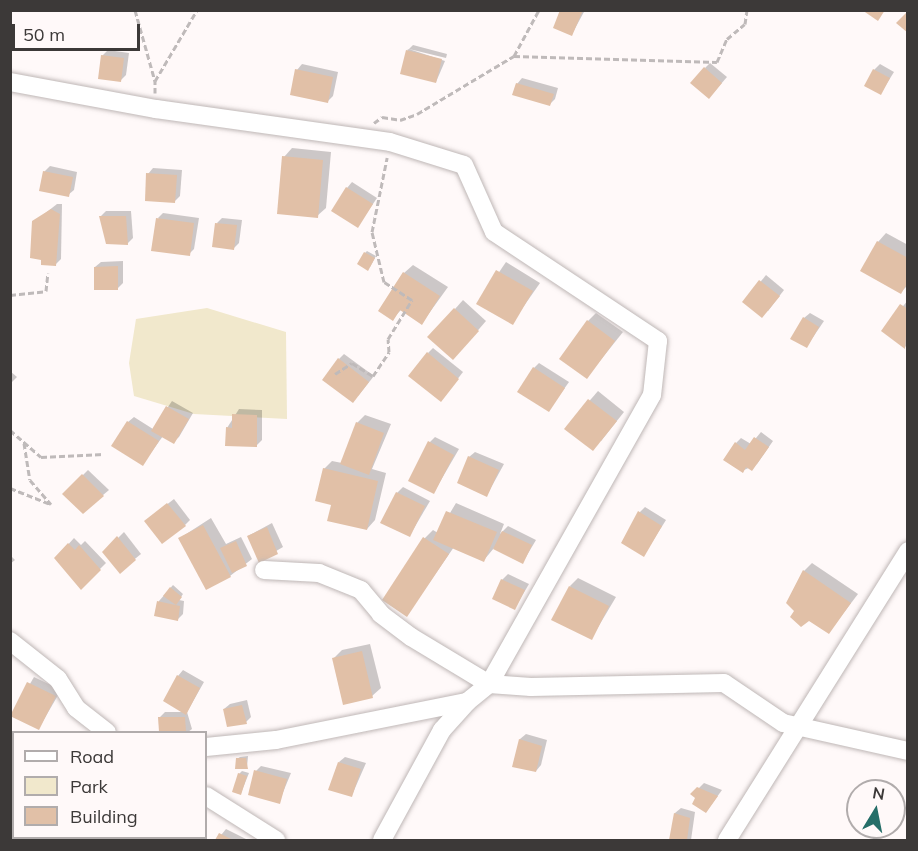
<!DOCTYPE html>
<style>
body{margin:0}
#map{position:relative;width:918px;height:851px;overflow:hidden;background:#fff9f9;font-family:Mulish,sans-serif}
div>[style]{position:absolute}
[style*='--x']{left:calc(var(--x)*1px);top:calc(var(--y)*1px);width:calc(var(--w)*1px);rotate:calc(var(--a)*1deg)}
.green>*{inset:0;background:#f1e8cc}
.shadow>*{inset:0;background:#0003}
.building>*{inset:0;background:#e1c0a7}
.path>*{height:3px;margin-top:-1.5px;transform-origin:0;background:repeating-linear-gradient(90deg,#bfbaba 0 6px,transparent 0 9px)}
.roads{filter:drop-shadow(0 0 2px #bfb7b6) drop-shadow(0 0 2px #bfb7b6)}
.minor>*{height:18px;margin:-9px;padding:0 9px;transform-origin:9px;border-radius:9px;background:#fff}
span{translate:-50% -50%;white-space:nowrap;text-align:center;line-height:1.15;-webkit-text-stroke:5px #fff9f9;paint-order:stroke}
.frame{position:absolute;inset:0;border:12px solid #3c3938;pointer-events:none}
.legend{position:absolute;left:12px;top:731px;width:195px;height:108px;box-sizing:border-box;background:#fff9f9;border:2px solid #b1acac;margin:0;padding:8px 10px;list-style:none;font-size:18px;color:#3c3938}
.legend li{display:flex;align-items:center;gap:12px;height:30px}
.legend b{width:30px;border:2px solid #b1acac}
.north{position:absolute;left:846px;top:779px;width:60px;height:60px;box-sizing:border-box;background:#fff9f9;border:2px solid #b1acac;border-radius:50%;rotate:10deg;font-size:16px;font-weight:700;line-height:24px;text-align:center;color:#3c3938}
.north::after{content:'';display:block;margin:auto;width:21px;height:27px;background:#256e68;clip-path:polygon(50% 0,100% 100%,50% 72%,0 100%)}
.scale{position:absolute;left:12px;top:24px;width:128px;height:27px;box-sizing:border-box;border:3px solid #3c3938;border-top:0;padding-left:8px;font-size:18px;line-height:21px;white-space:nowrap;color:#3c3938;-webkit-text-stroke:4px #fff9f9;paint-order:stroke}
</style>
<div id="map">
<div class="green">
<i style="clip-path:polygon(207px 308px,286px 332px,287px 419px,194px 414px,134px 396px,129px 363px,136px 319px)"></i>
</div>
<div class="shadow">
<i style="clip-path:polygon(562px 10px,585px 10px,572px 34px)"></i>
<i style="clip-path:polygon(413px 45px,447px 54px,446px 58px,409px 49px)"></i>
<i style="clip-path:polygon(409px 49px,445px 61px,436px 82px,407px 50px)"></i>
<i style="clip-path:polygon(108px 50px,129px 53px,126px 75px,121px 80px,102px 56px)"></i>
<i style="clip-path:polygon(710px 63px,727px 77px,714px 92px,705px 68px)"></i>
<i style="clip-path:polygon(302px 64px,338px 72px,333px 96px,327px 102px,297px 70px)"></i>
<i style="clip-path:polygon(880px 64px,894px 72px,881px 93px,874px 70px)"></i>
<i style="clip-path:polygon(522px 78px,558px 88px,555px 99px,550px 104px,517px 84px)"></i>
<i style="clip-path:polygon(292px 148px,331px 152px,326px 208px,317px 216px,284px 157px)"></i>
<i style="clip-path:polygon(50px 166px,77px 172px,74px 190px,68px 195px,44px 172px)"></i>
<i style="clip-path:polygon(153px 168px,182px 170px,180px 196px,175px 201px,148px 174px)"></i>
<i style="clip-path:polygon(352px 182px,377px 198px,358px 226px,347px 188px)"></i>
<i style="clip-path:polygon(57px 204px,62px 204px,61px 259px,55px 265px,34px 222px)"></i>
<i style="clip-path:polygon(106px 211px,131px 211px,133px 238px,127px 244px,101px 216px)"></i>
<i style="clip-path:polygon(163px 213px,199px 218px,194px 249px,189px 254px,158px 218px)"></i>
<i style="clip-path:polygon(222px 218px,242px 220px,239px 243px,234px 248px,217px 223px)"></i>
<i style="clip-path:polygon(886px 233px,908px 245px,908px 285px,901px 292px,878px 242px)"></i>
<i style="clip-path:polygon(367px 251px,376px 256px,370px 267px,365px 253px)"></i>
<i style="clip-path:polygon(123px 261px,123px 283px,118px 288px,95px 267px,101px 262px)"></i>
<i style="clip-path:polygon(506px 262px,540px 283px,512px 323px,478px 303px)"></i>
<i style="clip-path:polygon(413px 265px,448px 287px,422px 323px,401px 310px,392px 319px,404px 273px)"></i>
<i style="clip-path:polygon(766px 275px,784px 290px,768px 311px,744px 302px)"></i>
<i style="clip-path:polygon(463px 300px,486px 321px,461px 350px,455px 309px)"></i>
<i style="clip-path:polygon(908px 300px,908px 344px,905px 347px,883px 331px)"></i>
<i style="clip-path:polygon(596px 313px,623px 332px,587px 377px,588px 321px)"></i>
<i style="clip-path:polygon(810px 313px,824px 321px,807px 346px,804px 318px)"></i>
<i style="clip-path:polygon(433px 348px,463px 372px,446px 394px,428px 353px)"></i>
<i style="clip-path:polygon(344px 354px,374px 376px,358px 396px,339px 359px)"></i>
<i style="clip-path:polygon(539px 363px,569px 382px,549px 410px,534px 368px)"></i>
<i style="clip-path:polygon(10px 371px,17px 377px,10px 384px)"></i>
<i style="clip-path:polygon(598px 391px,624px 412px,601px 441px,566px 428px)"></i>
<i style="clip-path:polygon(172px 401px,193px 413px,179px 437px,173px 442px,163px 436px,143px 464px,128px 422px,134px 417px,153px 429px)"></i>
<i style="clip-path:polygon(239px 409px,262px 410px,262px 440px,256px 446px,227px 428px)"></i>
<i style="clip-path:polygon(365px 415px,391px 424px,372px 469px,386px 473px,375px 520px,367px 529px,332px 503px,324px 469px,332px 461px,342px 463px,357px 423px)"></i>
<i style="clip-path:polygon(761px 432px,773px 441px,757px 464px,742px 471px,736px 443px,741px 438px,751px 444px)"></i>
<i style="clip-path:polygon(435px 437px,459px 449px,434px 492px,430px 442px)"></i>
<i style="clip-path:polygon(475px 452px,504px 464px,487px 495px,469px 457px)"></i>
<i style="clip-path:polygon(88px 470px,109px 490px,83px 512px,64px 494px)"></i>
<i style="clip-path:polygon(403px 487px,430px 501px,410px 535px,397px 493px)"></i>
<i style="clip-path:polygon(174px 499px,190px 520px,185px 525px,152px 516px)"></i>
<i style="clip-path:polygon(456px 503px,504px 524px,500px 534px,508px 526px,536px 540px,523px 562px,494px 548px,484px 560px,454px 547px,407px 615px,425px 538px,433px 530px,438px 533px)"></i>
<i style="clip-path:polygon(645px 507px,666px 520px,644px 555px,640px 512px)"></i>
<i style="clip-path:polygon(211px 518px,226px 544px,241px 537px,252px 559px,230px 576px,180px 538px)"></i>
<i style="clip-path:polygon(272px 523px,283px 547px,259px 561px,248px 536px)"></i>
<i style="clip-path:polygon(124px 532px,141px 554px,120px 571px,104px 552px)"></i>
<i style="clip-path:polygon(74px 538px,81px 545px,85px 541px,106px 563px,81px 588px,56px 558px)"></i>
<i style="clip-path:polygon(10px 555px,15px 560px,10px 564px)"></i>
<i style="clip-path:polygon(812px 563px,858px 594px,829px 632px,796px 611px,804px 571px)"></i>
<i style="clip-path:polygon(508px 574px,529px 584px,515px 608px,502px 580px)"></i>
<i style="clip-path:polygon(578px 578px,616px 597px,591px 639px,570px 586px)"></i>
<i style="clip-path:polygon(173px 585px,183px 594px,179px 600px,184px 601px,183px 614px,177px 620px,156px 615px,159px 601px)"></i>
<i style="clip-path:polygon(370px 644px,381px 688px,372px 696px,333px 659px,342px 650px)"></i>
<i style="clip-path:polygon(183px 670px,204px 682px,187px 712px,192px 729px,188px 732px,161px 732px,160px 717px,165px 712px,183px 712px,178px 676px)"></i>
<i style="clip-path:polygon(34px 677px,61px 690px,39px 728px,12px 715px)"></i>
<i style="clip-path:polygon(247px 700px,251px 717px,246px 722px,224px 709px,230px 704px)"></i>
<i style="clip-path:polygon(526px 734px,547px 740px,541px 765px,536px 771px,513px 765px,520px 739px)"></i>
<i style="clip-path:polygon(248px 756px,247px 767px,237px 759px,240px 757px)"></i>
<i style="clip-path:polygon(345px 757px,366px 763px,352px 795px,339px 762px)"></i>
<i style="clip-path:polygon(261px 766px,291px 773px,279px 802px,256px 771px)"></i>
<i style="clip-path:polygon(242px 771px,249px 773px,241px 793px,239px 774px)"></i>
<i style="clip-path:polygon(704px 783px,722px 790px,706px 812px,693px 794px)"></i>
<i style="clip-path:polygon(681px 808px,695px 812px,691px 840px,670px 840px,675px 813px)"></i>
<i style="clip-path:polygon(226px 829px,248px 840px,217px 840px)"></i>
</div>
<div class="building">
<i style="clip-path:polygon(560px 10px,583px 10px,572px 36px,553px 28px)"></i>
<i style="clip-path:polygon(862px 10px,885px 10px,878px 21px)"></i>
<i style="clip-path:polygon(908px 11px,908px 33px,896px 23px)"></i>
<i style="clip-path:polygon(406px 50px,442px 59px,436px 83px,400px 74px)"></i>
<i style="clip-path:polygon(101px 55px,124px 58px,121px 82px,98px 79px)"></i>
<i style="clip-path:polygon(704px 67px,722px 83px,709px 99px,690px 83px)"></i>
<i style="clip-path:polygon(295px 69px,333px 77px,328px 103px,290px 95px)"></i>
<i style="clip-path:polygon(873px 69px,890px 78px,881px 95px,864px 86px)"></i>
<i style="clip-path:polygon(516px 83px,554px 94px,550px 106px,512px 95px)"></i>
<i style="clip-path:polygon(282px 156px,323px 160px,318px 218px,277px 214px)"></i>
<i style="clip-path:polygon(43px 171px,73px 177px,69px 197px,39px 191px)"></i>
<i style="clip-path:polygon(146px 173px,177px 175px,175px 203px,145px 201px)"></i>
<i style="clip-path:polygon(346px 187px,373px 204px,358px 228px,331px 211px)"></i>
<i style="clip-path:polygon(51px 209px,60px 214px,56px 266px,41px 265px,41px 260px,30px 258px,32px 221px)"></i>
<i style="clip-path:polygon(99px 216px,126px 216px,128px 245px,106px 244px)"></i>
<i style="clip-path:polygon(156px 218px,194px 223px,190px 256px,151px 251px)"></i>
<i style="clip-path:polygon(215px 223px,237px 225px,234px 250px,212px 247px)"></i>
<i style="clip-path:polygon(877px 241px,908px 258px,908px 282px,901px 294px,860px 271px)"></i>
<i style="clip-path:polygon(364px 252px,375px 258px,368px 271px,357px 264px)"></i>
<i style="clip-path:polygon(118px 266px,118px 290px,94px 290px,94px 267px)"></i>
<i style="clip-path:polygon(496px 270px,533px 291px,513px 325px,476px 304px)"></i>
<i style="clip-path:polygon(403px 272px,440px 296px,422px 325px,400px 310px,393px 321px,378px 311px)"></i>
<i style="clip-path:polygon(759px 280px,780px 296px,762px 318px,742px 302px)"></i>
<i style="clip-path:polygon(900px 304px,908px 309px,905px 349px,881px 331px)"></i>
<i style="clip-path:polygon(454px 308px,479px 331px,453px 360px,427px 337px)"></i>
<i style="clip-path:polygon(803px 317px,819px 327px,807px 348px,790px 339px)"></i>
<i style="clip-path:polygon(587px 320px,615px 341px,587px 379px,559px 359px)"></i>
<i style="clip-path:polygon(427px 352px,459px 379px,441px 402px,408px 376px)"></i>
<i style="clip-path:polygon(338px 358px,369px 382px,353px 403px,322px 380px)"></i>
<i style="clip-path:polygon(533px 367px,565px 388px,549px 412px,517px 392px)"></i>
<i style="clip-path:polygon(588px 399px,617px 421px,593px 451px,564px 429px)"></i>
<i style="clip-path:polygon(166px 406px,189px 419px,174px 444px,151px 431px)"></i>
<i style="clip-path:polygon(232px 414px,257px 415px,257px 447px,225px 446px,226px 427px,232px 428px)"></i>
<i style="clip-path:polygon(127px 421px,159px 441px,143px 466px,111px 446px)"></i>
<i style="clip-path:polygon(356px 422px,384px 433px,369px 475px,340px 464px)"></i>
<i style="clip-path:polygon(754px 437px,769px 447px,752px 471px,746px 467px,743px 473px,723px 460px,735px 442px,745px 450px)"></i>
<i style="clip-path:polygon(428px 441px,454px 455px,434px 494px,408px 481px)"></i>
<i style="clip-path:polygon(468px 456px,499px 470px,487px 497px,457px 483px)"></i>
<i style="clip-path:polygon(323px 468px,378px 481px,367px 530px,327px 521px,331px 505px,315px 501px)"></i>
<i style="clip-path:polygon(82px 474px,104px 496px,83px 514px,62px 494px)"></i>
<i style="clip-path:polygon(396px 492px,425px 506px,410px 537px,380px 523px)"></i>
<i style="clip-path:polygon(167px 503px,186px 526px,162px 544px,144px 521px)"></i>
<i style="clip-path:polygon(446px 511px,497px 532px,484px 562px,433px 540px)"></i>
<i style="clip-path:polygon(638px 511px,662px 526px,644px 557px,621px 543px)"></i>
<i style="clip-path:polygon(203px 525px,231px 577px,206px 590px,178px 538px)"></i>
<i style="clip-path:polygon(267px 527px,278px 554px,259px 563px,247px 536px)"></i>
<i style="clip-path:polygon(502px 531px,532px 545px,523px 564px,493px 549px)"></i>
<i style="clip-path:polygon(117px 536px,136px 560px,120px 574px,102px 552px)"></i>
<i style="clip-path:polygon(423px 537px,449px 554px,407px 617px,382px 600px)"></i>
<i style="clip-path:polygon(236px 541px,247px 566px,232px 573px,220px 548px)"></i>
<i style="clip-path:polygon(68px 543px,75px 550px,79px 545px,101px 570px,81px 590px,54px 558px)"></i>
<i style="clip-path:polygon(803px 570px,851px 603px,829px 634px,809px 621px,801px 627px,790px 617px,794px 611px,786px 603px)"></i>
<i style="clip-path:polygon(501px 579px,525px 590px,515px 610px,492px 599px)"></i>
<i style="clip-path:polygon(569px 586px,609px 606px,592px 640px,551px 620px)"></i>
<i style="clip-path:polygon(170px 587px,182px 597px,176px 605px,163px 596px)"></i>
<i style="clip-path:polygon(157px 601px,180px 606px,178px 621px,154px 616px)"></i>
<i style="clip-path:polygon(362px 651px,373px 698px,343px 705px,332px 658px)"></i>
<i style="clip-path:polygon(177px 675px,200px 688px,186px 715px,163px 701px)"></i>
<i style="clip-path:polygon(27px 682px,56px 696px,39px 730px,10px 716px)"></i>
<i style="clip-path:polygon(242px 705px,247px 724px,227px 727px,223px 709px)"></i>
<i style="clip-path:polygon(158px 717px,185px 717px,186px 732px,159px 732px)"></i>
<i style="clip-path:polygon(519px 739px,542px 746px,536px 772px,512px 767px)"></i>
<i style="clip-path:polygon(236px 758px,246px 758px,248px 769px,235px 769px)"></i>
<i style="clip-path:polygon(338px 762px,361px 769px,352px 797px,328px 790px)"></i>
<i style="clip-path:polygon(254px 770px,287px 779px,280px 804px,248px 795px)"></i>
<i style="clip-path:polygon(238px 773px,247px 776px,241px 795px,232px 792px)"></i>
<i style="clip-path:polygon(697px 787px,718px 796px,706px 813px,692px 804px,695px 798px,690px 794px)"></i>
<i style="clip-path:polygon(674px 813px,690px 818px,687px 840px,669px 840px)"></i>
<i style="clip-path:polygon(219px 833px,233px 840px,215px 840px)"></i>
</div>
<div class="path">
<i style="--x:135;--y:10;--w:74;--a:74.3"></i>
<i style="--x:514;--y:56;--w:203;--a:1.7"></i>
<i style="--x:717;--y:62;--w:25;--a:-67"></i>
<i style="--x:727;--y:39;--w:23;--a:-40"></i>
<i style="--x:745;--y:24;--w:14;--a:-82"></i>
<i style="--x:155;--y:93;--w:12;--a:-90"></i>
<i style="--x:155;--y:81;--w:82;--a:-59.4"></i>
<i style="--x:374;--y:123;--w:10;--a:-37"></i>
<i style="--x:382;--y:117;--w:18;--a:9"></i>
<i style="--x:400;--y:120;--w:18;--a:-19"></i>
<i style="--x:417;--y:114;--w:113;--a:-30.9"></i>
<i style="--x:514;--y:56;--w:52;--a:-61.5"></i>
<i style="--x:10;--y:295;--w:36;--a:-6"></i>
<i style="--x:46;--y:291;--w:18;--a:-84"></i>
<i style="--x:335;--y:374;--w:20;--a:-33"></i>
<i style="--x:352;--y:363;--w:25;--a:32"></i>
<i style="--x:373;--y:376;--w:29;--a:-56"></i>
<i style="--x:389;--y:352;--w:13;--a:-94"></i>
<i style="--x:388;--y:339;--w:46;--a:-58.4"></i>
<i style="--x:412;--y:300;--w:33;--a:-147"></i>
<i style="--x:384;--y:282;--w:51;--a:-103.5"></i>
<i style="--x:372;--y:232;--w:76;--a:-78.5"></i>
<i style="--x:10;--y:430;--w:41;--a:41.1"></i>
<i style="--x:41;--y:457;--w:63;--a:-2.7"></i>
<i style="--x:24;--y:443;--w:37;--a:81"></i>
<i style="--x:30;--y:480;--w:32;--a:49"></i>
<i style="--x:10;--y:488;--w:43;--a:21.8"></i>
<i style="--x:10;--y:748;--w:4;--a:0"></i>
<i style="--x:86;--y:840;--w:2;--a:-63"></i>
</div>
<div class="roads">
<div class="minor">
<i style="--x:10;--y:82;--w:148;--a:10.5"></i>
<i style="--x:156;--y:109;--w:236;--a:8"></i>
<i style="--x:390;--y:142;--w:77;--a:17.3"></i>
<i style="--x:464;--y:165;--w:73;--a:65.9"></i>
<i style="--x:494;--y:232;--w:197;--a:33.6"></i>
<i style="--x:658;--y:341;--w:54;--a:96.3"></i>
<i style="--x:652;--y:395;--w:332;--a:119.4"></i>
<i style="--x:489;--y:684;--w:91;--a:-148.9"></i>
<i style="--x:411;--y:637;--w:38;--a:-143"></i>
<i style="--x:381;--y:614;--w:31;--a:-130"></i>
<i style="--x:361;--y:590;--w:45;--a:-158"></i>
<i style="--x:319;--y:573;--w:55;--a:-176.9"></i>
<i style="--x:10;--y:641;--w:61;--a:38.4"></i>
<i style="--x:58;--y:679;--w:34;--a:58"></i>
<i style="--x:76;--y:708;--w:39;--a:38"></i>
<i style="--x:206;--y:747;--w:70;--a:-5.7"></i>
<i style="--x:276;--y:740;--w:195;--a:-11.3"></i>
<i style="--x:467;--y:702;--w:28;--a:-39"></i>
<i style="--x:489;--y:684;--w:42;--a:4.1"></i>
<i style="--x:531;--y:687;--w:193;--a:-1.2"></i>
<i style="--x:724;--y:683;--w:71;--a:34.1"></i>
<i style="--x:783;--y:723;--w:128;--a:12.6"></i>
<i style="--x:206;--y:796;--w:83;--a:32.2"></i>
<i style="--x:382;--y:840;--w:125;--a:-61.4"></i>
<i style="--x:442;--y:730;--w:38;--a:-48"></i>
<i style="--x:727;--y:840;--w:341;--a:-57.9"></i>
</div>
</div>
<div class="frame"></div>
<ul class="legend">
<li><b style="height:8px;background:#fff"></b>Road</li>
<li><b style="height:16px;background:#f1e8cc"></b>Park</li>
<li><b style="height:16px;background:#e1c0a7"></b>Building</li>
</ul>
<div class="north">N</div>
<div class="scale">50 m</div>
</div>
